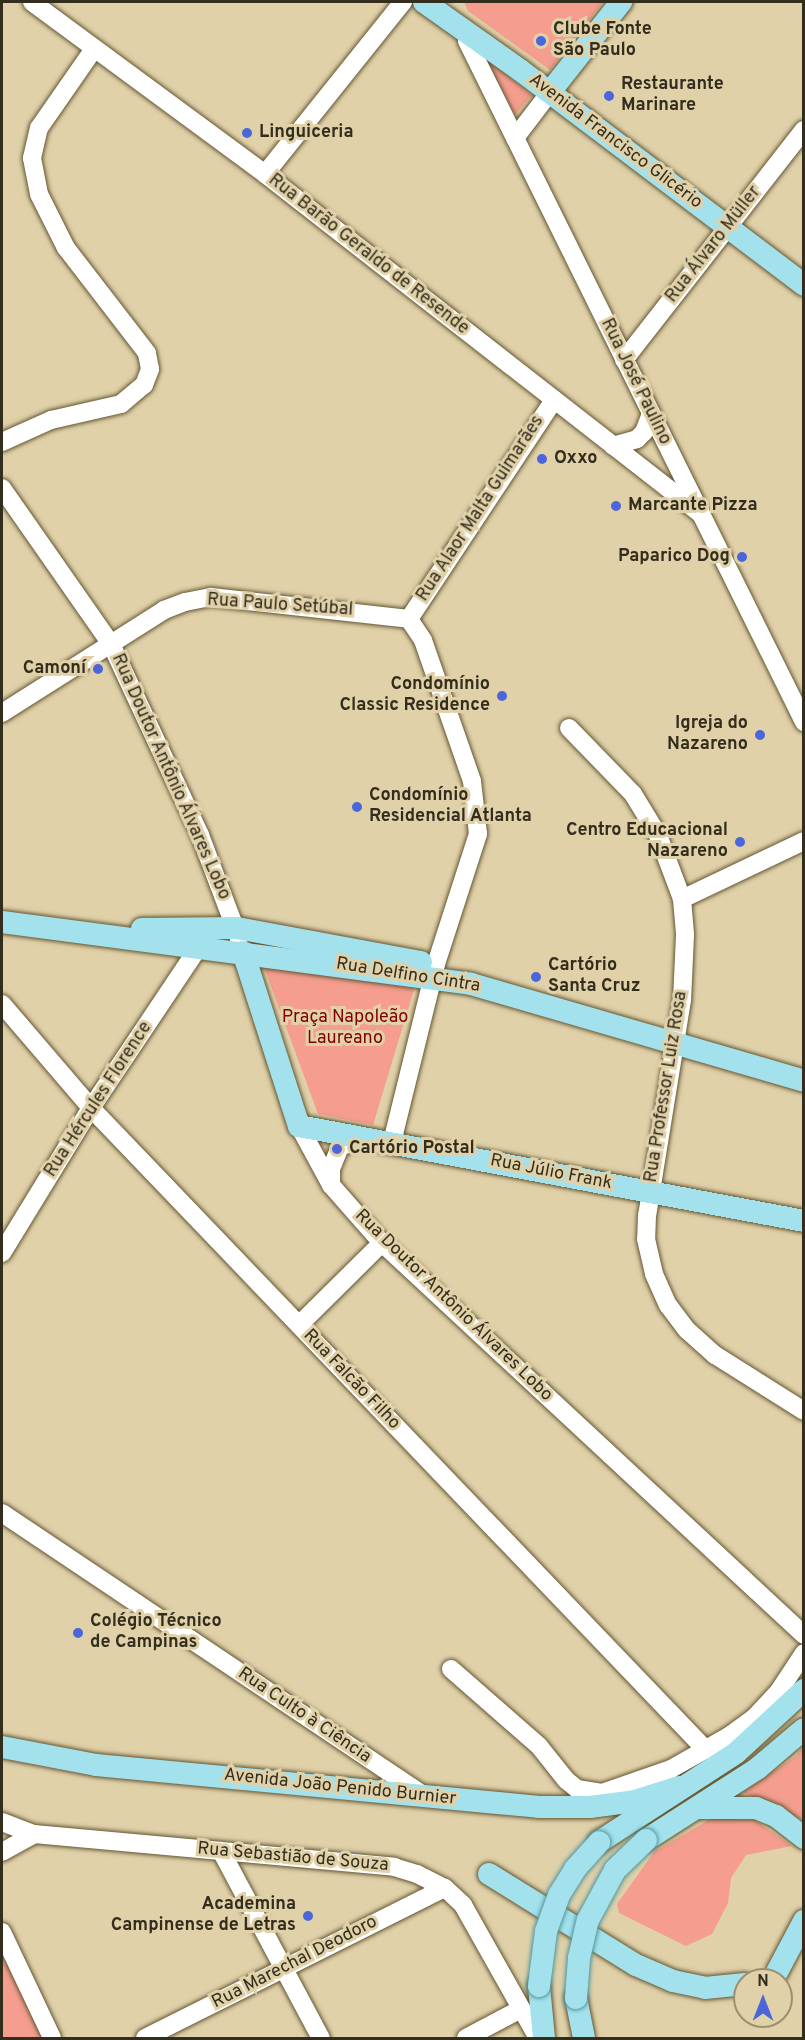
<!DOCTYPE html>
<meta charset="utf-8">
<style>
body{margin:0}
#map{position:relative;width:805px;height:2040px;overflow:hidden;background:#e0d1a9;font-family:Overpass,sans-serif}
div>[style]{position:absolute}
[style*='--x']{left:calc(var(--x)*1px);top:calc(var(--y)*1px);width:calc(var(--w)*1px);rotate:calc(var(--a)*1deg)}
.green>*{inset:0;background:#f59d8e}
.roads{filter:drop-shadow(0 0 2px #645632) drop-shadow(0 0 2px #645632)}
.minor>*{height:18px;margin:-9px;padding:0 9px;transform-origin:9px;border-radius:9px;background:#fff}
.major>*{height:22px;margin:-11px;padding:0 11px;transform-origin:11px;border-radius:11px;background:#a3e2ed}
.bridges{filter:drop-shadow(0 0 2px #54969c) drop-shadow(0 0 2px #54969c)}
.major-bridge>*{height:22px;margin:-11px;padding:0 11px;transform-origin:11px;border-radius:11px;background:#a3e2ed}
.dots>*{width:16px;height:16px;translate:-50% -50%;box-sizing:border-box;border:3px solid #e0d1a9;border-radius:50%}
span{translate:-50% -50%;white-space:nowrap;text-align:center;line-height:1.15;-webkit-text-stroke:6px #e0d1a9;paint-order:stroke}
.poi-label{font-size:18px;color:#332d1d;font-weight:700}
.left{translate:0 -50%;text-align:left}
.right{translate:-100% -50%;text-align:right}
.street-label{font-size:18px;color:#332d1d}
.park-label{font-size:18px;color:#830000}
.frame{position:absolute;inset:0;border:3px solid #332d1d;pointer-events:none}
.north{position:absolute;left:733px;top:1968px;width:60px;height:60px;box-sizing:border-box;background:#e0d1a9;border:2px solid #9b8f71;border-radius:50%;rotate:0deg;font-size:16px;font-weight:700;line-height:24px;text-align:center;color:#332d1d}
.north::after{content:'';display:block;margin:auto;width:21px;height:27px;background:#4b66da;clip-path:polygon(50% 0,100% 100%,50% 72%,0 100%)}
</style>
<div id="map">
<div class="green">
<i style="clip-path:polygon(464px 2px,603px 2px,550px 70px,468px 11px)"></i>
<i style="clip-path:polygon(487px 60px,532px 95px,515px 115px)"></i>
<i style="clip-path:polygon(261px 959px,415px 986px,373px 1125px,318px 1114px)"></i>
<i style="clip-path:polygon(803px 1747px,803px 1820px,743px 1792px,796px 1756px)"></i>
<i style="clip-path:polygon(712px 1818px,755px 1820px,792px 1846px,746px 1855px,731px 1878px,728px 1903px,712px 1934px,686px 1946px,619px 1913px,617px 1904px,654px 1852px)"></i>
<i style="clip-path:polygon(2px 1942px,51px 2038px,2px 2038px)"></i>
</div>
<div class="roads">
<div class="minor">
<i style="--x:32;--y:2;--w:290;--a:36.4"></i>
<i style="--x:265;--y:174;--w:553;--a:37.95"></i>
<i style="--x:467;--y:41;--w:760;--a:63.67"></i>
<i style="--x:515;--y:138;--w:58;--a:-52.7"></i>
<i style="--x:265;--y:174;--w:221;--a:-51.3"></i>
<i style="--x:624;--y:360;--w:292;--a:-52"></i>
<i style="--x:2;--y:442;--w:54;--a:-24.2"></i>
<i style="--x:51;--y:420;--w:72;--a:-12.9"></i>
<i style="--x:121;--y:404;--w:30;--a:-40"></i>
<i style="--x:144;--y:385;--w:17;--a:-69"></i>
<i style="--x:150;--y:369;--w:16;--a:-101"></i>
<i style="--x:147;--y:353;--w:133;--a:-127.6"></i>
<i style="--x:66;--y:248;--w:60;--a:-116.6"></i>
<i style="--x:39;--y:194;--w:37;--a:-101"></i>
<i style="--x:32;--y:158;--w:31;--a:-77"></i>
<i style="--x:39;--y:128;--w:96;--a:-55.2"></i>
<i style="--x:613;--y:446;--w:25;--a:-16"></i>
<i style="--x:637;--y:439;--w:10;--a:-45"></i>
<i style="--x:644;--y:432;--w:19;--a:-69"></i>
<i style="--x:2;--y:488;--w:190;--a:55.1"></i>
<i style="--x:111;--y:644;--w:211;--a:65"></i>
<i style="--x:200;--y:835;--w:110;--a:69.3"></i>
<i style="--x:409;--y:619;--w:263;--a:-56.5"></i>
<i style="--x:2;--y:713;--w:192;--a:-32.4"></i>
<i style="--x:164;--y:610;--w:22;--a:-21"></i>
<i style="--x:185;--y:602;--w:26;--a:-11"></i>
<i style="--x:211;--y:597;--w:199;--a:6.3"></i>
<i style="--x:569;--y:728;--w:92;--a:45.9"></i>
<i style="--x:633;--y:794;--w:48;--a:58.6"></i>
<i style="--x:658;--y:835;--w:68;--a:69.4"></i>
<i style="--x:682;--y:899;--w:36;--a:85"></i>
<i style="--x:685;--y:935;--w:65;--a:92.6"></i>
<i style="--x:682;--y:1000;--w:218;--a:99.2"></i>
<i style="--x:647;--y:1215;--w:24;--a:92"></i>
<i style="--x:646;--y:1239;--w:36;--a:77"></i>
<i style="--x:654;--y:1274;--w:34;--a:66"></i>
<i style="--x:668;--y:1305;--w:31;--a:53"></i>
<i style="--x:687;--y:1330;--w:38;--a:42"></i>
<i style="--x:715;--y:1355;--w:105;--a:32.2"></i>
<i style="--x:682;--y:899;--w:135;--a:-25.4"></i>
<i style="--x:2;--y:1004;--w:137;--a:49.4"></i>
<i style="--x:91;--y:1108;--w:889;--a:46.23"></i>
<i style="--x:299;--y:1126;--w:67;--a:61.5"></i>
<i style="--x:331;--y:1185;--w:77;--a:48.7"></i>
<i style="--x:382;--y:1243;--w:576;--a:42.89"></i>
<i style="--x:392;--y:1142;--w:183;--a:-76.1"></i>
<i style="--x:436;--y:964;--w:137;--a:-72.1"></i>
<i style="--x:478;--y:834;--w:53;--a:-96.5"></i>
<i style="--x:472;--y:781;--w:149;--a:-109.2"></i>
<i style="--x:423;--y:640;--w:25;--a:-124"></i>
<i style="--x:331;--y:1185;--w:16;--a:-90"></i>
<i style="--x:331;--y:1169;--w:24;--a:-68"></i>
<i style="--x:340;--y:1147;--w:26;--a:-23"></i>
<i style="--x:2;--y:1253;--w:170;--a:-58.5"></i>
<i style="--x:91;--y:1108;--w:192;--a:-56.2"></i>
<i style="--x:299;--y:1325;--w:117;--a:-44.7"></i>
<i style="--x:2;--y:1513;--w:510;--a:33.81"></i>
<i style="--x:451;--y:1669;--w:117;--a:41.2"></i>
<i style="--x:539;--y:1746;--w:43;--a:51.5"></i>
<i style="--x:566;--y:1780;--w:14;--a:39"></i>
<i style="--x:577;--y:1789;--w:25;--a:9"></i>
<i style="--x:602;--y:1793;--w:73;--a:-19.2"></i>
<i style="--x:671;--y:1769;--w:67;--a:-29.6"></i>
<i style="--x:729;--y:1736;--w:31;--a:-36"></i>
<i style="--x:754;--y:1718;--w:37;--a:-47"></i>
<i style="--x:779;--y:1691;--w:45;--a:-56.7"></i>
<i style="--x:2;--y:1822;--w:34;--a:21"></i>
<i style="--x:221;--y:1851;--w:212;--a:61.9"></i>
<i style="--x:2;--y:1852;--w:37;--a:-29"></i>
<i style="--x:34;--y:1834;--w:362;--a:5.2"></i>
<i style="--x:394;--y:1867;--w:24;--a:17"></i>
<i style="--x:417;--y:1874;--w:31;--a:27"></i>
<i style="--x:445;--y:1888;--w:25;--a:43"></i>
<i style="--x:463;--y:1905;--w:153;--a:60.6"></i>
<i style="--x:2;--y:1932;--w:117;--a:64.7"></i>
<i style="--x:145;--y:2038;--w:335;--a:-26.6"></i>
<i style="--x:466;--y:2038;--w:62;--a:-27.8"></i>
</div>
<div class="major">
<i style="--x:424;--y:2;--w:118;--a:35.3"></i>
<i style="--x:520;--y:70;--w:356;--a:37.1"></i>
<i style="--x:550;--y:92;--w:115;--a:-51.7"></i>
<i style="--x:2;--y:922;--w:473;--a:7.5"></i>
<i style="--x:471;--y:984;--w:347;--a:16.2"></i>
<i style="--x:142;--y:929;--w:95;--a:-0.6"></i>
<i style="--x:237;--y:928;--w:187;--a:10.5"></i>
<i style="--x:243;--y:952;--w:183;--a:72.2"></i>
<i style="--x:299;--y:1126;--w:514;--a:10.65"></i>
<i style="--x:2;--y:1747;--w:96;--a:10.8"></i>
<i style="--x:96;--y:1765;--w:445;--a:5.4"></i>
<i style="--x:539;--y:1807;--w:51;--a:0"></i>
<i style="--x:590;--y:1807;--w:45;--a:-7.6"></i>
<i style="--x:635;--y:1801;--w:46;--a:-17.7"></i>
<i style="--x:698;--y:1808;--w:58;--a:0"></i>
<i style="--x:756;--y:1808;--w:22;--a:22"></i>
<i style="--x:776;--y:1816;--w:36;--a:38"></i>
<i style="--x:646;--y:1840;--w:133;--a:-32.7"></i>
<i style="--x:758;--y:1768;--w:60;--a:-40.3"></i>
<i style="--x:599;--y:1842;--w:163;--a:-33"></i>
<i style="--x:736;--y:1753;--w:93;--a:-42.8"></i>
<i style="--x:489;--y:1874;--w:173;--a:31.8"></i>
<i style="--x:636;--y:1965;--w:40;--a:23.4"></i>
<i style="--x:673;--y:1981;--w:33;--a:12"></i>
<i style="--x:705;--y:1988;--w:40;--a:-5.7"></i>
<i style="--x:777;--y:1972;--w:58;--a:-62.1"></i>
<i style="--x:539;--y:1986;--w:52;--a:84.5"></i>
<i style="--x:576;--y:1998;--w:41;--a:78.7"></i>
</div>
</div>
<div class="bridges">
<div class="major-bridge">
<i style="--x:539;--y:1986;--w:55;--a:-82.7"></i>
<i style="--x:546;--y:1931;--w:38;--a:-70"></i>
<i style="--x:559;--y:1895;--w:31;--a:-58"></i>
<i style="--x:575;--y:1869;--w:36;--a:-48"></i>
<i style="--x:576;--y:1998;--w:40;--a:-85.7"></i>
<i style="--x:579;--y:1958;--w:39;--a:-77"></i>
<i style="--x:588;--y:1920;--w:57;--a:-61.6"></i>
<i style="--x:615;--y:1870;--w:43;--a:-44.1"></i>
</div>
</div>
<div class="dots">
<i style="left:541px;top:41px;background:#4b66da"></i>
<i style="left:609px;top:96px;background:#4b66da"></i>
<i style="left:247px;top:133px;background:#4b66da"></i>
<i style="left:542px;top:459px;background:#4b66da"></i>
<i style="left:616px;top:506px;background:#4b66da"></i>
<i style="left:742px;top:557px;background:#4b66da"></i>
<i style="left:98px;top:669px;background:#4b66da"></i>
<i style="left:502px;top:696px;background:#4b66da"></i>
<i style="left:760px;top:735px;background:#4b66da"></i>
<i style="left:357px;top:807px;background:#4b66da"></i>
<i style="left:740px;top:842px;background:#4b66da"></i>
<i style="left:536px;top:977px;background:#4b66da"></i>
<i style="left:337px;top:1149px;background:#4b66da"></i>
<i style="left:78px;top:1633px;background:#4b66da"></i>
<i style="left:308px;top:1916px;background:#4b66da"></i>
</div>
<div class="poi-label">
<span class="left" style="left:553px;top:41px">Clube Fonte<br>São Paulo</span>
<span class="left" style="left:621px;top:96px">Restaurante<br>Marinare</span>
<span class="left" style="left:259px;top:133px">Linguiceria</span>
<span class="left" style="left:554px;top:459px">Oxxo</span>
<span class="left" style="left:628px;top:506px">Marcante Pizza</span>
<span class="right" style="left:730px;top:557px">Paparico Dog</span>
<span class="right" style="left:86px;top:669px">Camoní</span>
<span class="right" style="left:490px;top:696px">Condomínio<br>Classic Residence</span>
<span class="right" style="left:748px;top:735px">Igreja do<br>Nazareno</span>
<span class="left" style="left:369px;top:807px">Condomínio<br>Residencial Atlanta</span>
<span class="right" style="left:728px;top:842px">Centro Educacional<br>Nazareno</span>
<span class="left" style="left:548px;top:977px">Cartório<br>Santa Cruz</span>
<span class="left" style="left:349px;top:1149px">Cartório Postal</span>
<span class="left" style="left:90px;top:1633px">Colégio Técnico<br>de Campinas</span>
<span class="right" style="left:296px;top:1916px">Academina<br>Campinense de Letras</span>
</div>
<div class="street-label">
<span style="left:615px;top:142px;rotate:37deg">Avenida Francisco Glicério</span>
<span style="left:714px;top:245px;rotate:-52deg">Rua Álvaro Müller</span>
<span style="left:368px;top:255px;rotate:38deg">Rua Barão Geraldo de Resende</span>
<span style="left:635px;top:382px;rotate:64deg">Rua José Paulino</span>
<span style="left:481px;top:509px;rotate:-57deg">Rua Alaor Malta Guimarães</span>
<span style="left:280px;top:606px;rotate:4deg">Rua Paulo Setúbal</span>
<span style="left:170px;top:777px;rotate:66deg">Rua Doutor Antônio Álvares Lobo</span>
<span style="left:408px;top:976px;rotate:9deg">Rua Delfino Cintra</span>
<span style="left:667px;top:1087px;rotate:-81deg">Rua Professor Luiz Rosa</span>
<span style="left:99px;top:1100px;rotate:-57deg">Rua Hércules Florence</span>
<span style="left:551px;top:1173px;rotate:11deg">Rua Júlio Frank</span>
<span style="left:453px;top:1306px;rotate:44deg">Rua Doutor Antônio Álvares Lobo</span>
<span style="left:351px;top:1380px;rotate:46deg">Rua Falcão Filho</span>
<span style="left:304px;top:1716px;rotate:34deg">Rua Culto à Ciência</span>
<span style="left:340px;top:1788px;rotate:6deg">Avenida João Penido Burnier</span>
<span style="left:293px;top:1858px;rotate:5deg">Rua Sebastião de Souza</span>
<span style="left:295px;top:1963px;rotate:-27deg">Rua Marechal Deodoro</span>
</div>
<div class="park-label">
<span style="left:345px;top:1029px">Praça Napoleão<br>Laureano</span>
</div>
<div class="frame"></div>
<div class="north">N</div>
</div>
